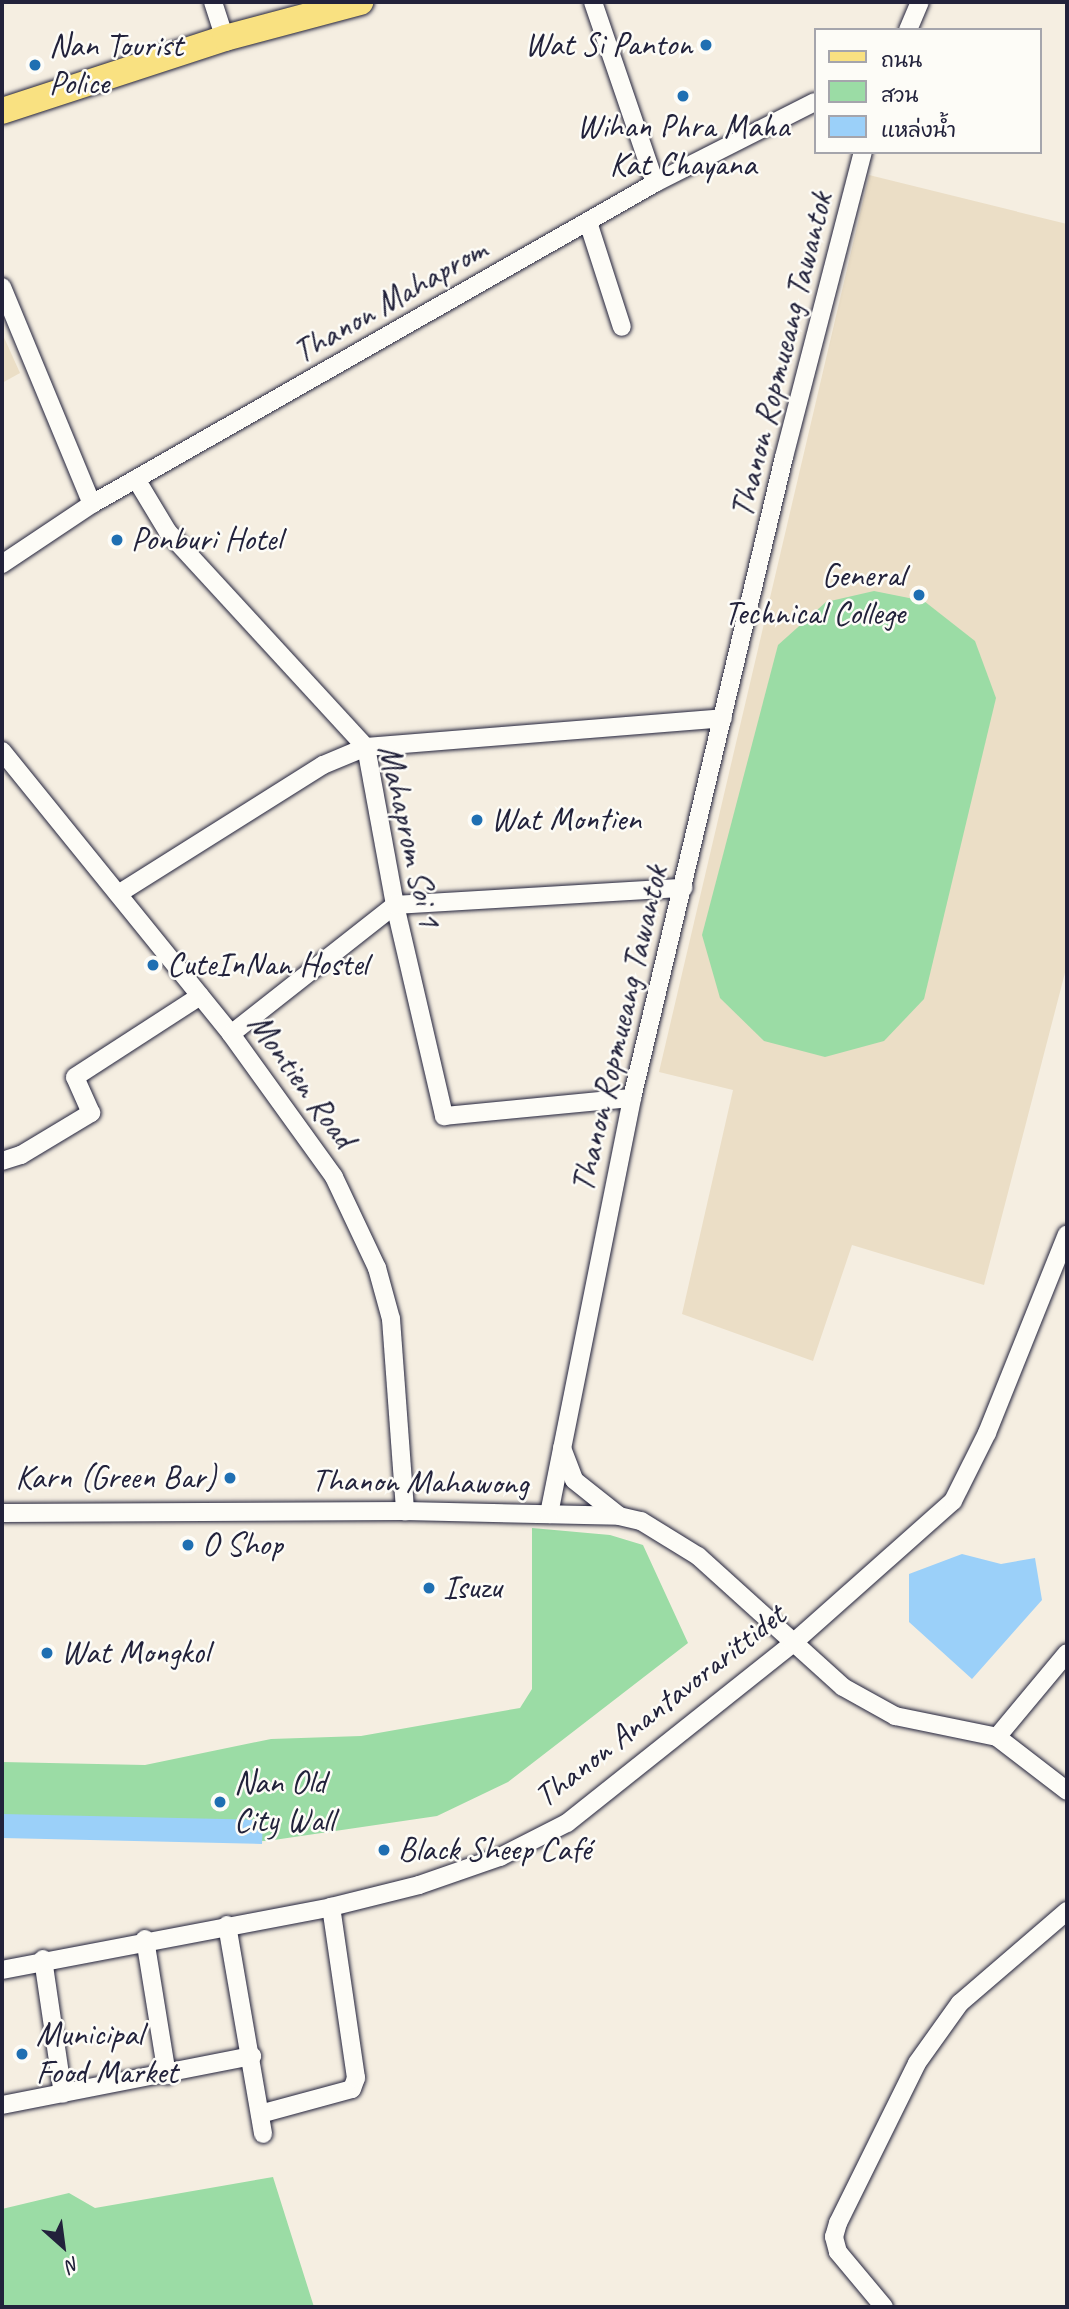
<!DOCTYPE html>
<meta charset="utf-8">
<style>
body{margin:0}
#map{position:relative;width:1069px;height:2309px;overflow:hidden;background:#f5eee1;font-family:Caveat,"Playpen Sans Thai",sans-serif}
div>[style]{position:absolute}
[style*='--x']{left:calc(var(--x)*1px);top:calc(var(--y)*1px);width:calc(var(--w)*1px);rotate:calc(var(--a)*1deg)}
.built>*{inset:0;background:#ebdec6}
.green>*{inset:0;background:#9bdca5}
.water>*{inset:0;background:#9bd0f9}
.roads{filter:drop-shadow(0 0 2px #22223b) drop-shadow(0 0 2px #22223b)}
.minor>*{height:18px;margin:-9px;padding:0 9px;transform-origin:9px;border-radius:9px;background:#fdfcf7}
.primary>*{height:26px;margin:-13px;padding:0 13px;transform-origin:13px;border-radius:13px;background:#f9e181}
.dots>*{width:19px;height:19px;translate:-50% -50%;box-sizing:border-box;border:4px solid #fdfcf7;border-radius:50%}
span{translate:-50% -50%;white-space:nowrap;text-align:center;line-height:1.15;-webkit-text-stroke:5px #fdfcf7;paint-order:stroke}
.poi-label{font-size:33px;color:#22223b}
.right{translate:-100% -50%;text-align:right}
.left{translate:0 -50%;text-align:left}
.street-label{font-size:33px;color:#22223b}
.frame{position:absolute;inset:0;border:4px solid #22223b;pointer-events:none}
.legend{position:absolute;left:814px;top:28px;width:228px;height:126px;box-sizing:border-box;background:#fdfcf7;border:2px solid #a5a5ac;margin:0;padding:9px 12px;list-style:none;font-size:21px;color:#22223b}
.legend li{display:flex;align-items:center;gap:14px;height:35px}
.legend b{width:35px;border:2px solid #a5a5ac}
.north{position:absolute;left:28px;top:2211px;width:70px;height:70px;-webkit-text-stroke:5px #fdfcf7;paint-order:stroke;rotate:152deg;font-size:19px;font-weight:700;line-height:28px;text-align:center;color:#22223b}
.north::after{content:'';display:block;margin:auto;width:24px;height:32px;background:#22223b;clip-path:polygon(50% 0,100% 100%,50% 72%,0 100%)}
</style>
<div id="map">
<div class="built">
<i style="clip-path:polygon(869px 175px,1067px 224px,1067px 965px,984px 1285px,852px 1245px,813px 1361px,682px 1314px,733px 1090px,659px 1072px)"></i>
<i style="clip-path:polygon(2px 333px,20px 373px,2px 383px)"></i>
</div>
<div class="green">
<i style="clip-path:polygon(874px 591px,924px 601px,975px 641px,996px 698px,924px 999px,884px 1041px,825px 1057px,764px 1041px,720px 998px,702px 935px,778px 645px,826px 602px)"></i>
<i style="clip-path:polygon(532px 1528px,610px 1535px,643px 1545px,688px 1643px,508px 1782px,437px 1816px,267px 1841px,2px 1835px,2px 1762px,145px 1765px,271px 1739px,361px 1736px,520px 1708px,532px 1689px)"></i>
<i style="clip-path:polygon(273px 2177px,314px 2307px,2px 2307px,2px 2209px,69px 2193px,95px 2208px)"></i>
</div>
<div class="water">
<i style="clip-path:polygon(962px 1554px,1001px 1564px,1035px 1558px,1042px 1600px,972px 1679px,909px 1622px,909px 1574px)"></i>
<i style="clip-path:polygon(2px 1814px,263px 1820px,262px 1844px,2px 1838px)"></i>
</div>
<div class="roads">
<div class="minor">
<i style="--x:213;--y:2;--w:38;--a:72"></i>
<i style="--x:593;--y:2;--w:191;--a:71.1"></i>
<i style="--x:908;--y:30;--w:30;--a:-67"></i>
<i style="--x:588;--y:222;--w:110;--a:72.1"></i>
<i style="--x:2;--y:287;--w:235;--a:67.5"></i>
<i style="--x:136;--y:479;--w:62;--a:58.9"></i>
<i style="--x:168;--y:532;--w:292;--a:47.4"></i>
<i style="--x:366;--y:747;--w:161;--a:79.6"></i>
<i style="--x:395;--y:905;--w:217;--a:76.9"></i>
<i style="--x:444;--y:1116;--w:189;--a:-5.5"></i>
<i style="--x:2;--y:564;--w:108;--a:-33.7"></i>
<i style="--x:92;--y:504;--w:648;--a:-29.69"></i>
<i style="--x:655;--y:183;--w:179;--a:-26.9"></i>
<i style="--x:2;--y:751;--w:364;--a:51"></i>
<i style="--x:231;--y:1034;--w:176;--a:54.2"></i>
<i style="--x:334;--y:1177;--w:101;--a:64.7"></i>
<i style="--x:377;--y:1268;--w:53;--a:74.6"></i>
<i style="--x:391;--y:1319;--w:193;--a:85.8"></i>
<i style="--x:118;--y:894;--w:242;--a:-32.2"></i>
<i style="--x:323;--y:765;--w:47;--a:-22.7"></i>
<i style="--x:366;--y:747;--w:358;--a:-4.6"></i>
<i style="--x:231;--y:1034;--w:209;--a:-38.2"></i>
<i style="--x:395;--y:905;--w:289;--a:-3.4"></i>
<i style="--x:2;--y:1161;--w:20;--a:-18"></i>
<i style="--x:21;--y:1155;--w:82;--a:-31"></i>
<i style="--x:91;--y:1113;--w:39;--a:-114"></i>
<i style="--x:75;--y:1077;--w:149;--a:-32.9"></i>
<i style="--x:562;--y:1448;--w:34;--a:69"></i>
<i style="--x:574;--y:1480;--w:56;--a:38.5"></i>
<i style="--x:2;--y:1513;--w:403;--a:-0.3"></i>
<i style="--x:405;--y:1511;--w:214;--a:1.3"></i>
<i style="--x:619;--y:1516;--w:23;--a:13"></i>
<i style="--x:641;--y:1521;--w:67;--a:31.6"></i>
<i style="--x:698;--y:1556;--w:195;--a:42.1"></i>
<i style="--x:843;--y:1687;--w:60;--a:29.1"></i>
<i style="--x:895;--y:1716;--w:104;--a:11.6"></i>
<i style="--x:997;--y:1737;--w:88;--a:37.6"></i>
<i style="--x:549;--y:1514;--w:424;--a:-78.7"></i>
<i style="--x:632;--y:1098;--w:659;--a:-76.66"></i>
<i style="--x:784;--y:457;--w:315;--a:-75.5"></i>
<i style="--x:997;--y:1737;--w:109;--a:-50.2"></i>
<i style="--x:227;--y:1925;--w:212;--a:80.2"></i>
<i style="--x:145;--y:1939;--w:138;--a:80.8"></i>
<i style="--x:43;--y:1959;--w:136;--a:81.6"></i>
<i style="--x:2;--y:1970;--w:335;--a:-10.8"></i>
<i style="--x:331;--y:1907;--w:91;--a:-14"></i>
<i style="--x:419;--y:1885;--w:86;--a:-19.1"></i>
<i style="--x:500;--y:1857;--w:75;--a:-26.9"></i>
<i style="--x:567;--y:1823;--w:289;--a:-38.5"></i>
<i style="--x:793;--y:1643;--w:214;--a:-41.6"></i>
<i style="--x:953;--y:1501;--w:76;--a:-63.4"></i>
<i style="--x:987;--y:1433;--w:214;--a:-68.1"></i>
<i style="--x:2;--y:2105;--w:255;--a:-11.1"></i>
<i style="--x:260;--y:2114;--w:95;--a:-15.2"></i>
<i style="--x:352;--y:2089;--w:12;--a:-70"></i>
<i style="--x:356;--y:2078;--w:173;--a:-98.3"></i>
<i style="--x:884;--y:2307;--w:72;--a:-129.9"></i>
<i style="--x:838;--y:2252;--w:16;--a:-105"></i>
<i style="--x:834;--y:2237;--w:15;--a:-74"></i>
<i style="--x:838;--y:2223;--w:178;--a:-63.7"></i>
<i style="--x:917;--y:2063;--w:74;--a:-54.4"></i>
<i style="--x:960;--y:2003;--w:141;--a:-40.7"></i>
</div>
<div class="primary">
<i style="--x:2;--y:111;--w:235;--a:-18.1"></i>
<i style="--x:225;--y:38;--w:140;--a:-14.9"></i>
</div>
</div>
<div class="dots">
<i style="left:706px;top:45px;background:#1f6fb2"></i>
<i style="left:35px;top:65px;background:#1f6fb2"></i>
<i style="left:683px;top:96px;background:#1f6fb2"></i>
<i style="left:117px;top:540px;background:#1f6fb2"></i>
<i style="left:919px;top:595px;background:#1f6fb2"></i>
<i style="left:477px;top:820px;background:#1f6fb2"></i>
<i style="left:153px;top:965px;background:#1f6fb2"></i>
<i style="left:230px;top:1478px;background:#1f6fb2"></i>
<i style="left:188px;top:1545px;background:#1f6fb2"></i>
<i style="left:429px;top:1588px;background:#1f6fb2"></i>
<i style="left:47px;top:1653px;background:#1f6fb2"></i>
<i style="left:220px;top:1802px;background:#1f6fb2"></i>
<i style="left:384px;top:1850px;background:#1f6fb2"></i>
<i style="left:22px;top:2054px;background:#1f6fb2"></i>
</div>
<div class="poi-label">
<span class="right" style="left:692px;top:45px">Wat Si Panton</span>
<span class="left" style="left:49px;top:65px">Nan Tourist<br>Police</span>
<span style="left:683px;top:146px">Wihan Phra Maha<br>Kat Chayana</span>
<span class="left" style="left:131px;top:540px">Ponburi Hotel</span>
<span class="right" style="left:905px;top:595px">General<br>Technical College</span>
<span class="left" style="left:491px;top:820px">Wat Montien</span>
<span class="left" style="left:167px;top:965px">CuteInNan Hostel</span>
<span class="right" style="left:216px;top:1478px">Karn (Green Bar)</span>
<span class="left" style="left:202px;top:1545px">O Shop</span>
<span class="left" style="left:443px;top:1588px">Isuzu</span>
<span class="left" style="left:61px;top:1653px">Wat Mongkol</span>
<span class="left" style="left:234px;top:1802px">Nan Old<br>City Wall</span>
<span class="left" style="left:398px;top:1850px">Black Sheep Café</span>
<span class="left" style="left:36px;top:2054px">Municipal<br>Food Market</span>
</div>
<div class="street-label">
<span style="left:390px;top:301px;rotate:-30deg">Thanon Mahaprom</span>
<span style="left:782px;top:355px;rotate:-76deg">Thanon Ropmueang Tawantok</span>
<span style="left:409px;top:836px;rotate:77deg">Mahaprom Soi 1</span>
<span style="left:620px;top:1029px;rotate:-77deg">Thanon Ropmueang Tawantok</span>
<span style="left:301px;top:1081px;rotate:54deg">Montien Road</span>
<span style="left:420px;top:1482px;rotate:1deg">Thanon Mahawong</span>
<span style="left:660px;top:1706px;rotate:-38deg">Thanon Anantavorarittidet</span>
</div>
<div class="frame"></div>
<ul class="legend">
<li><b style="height:9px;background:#f9e181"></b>ถนน</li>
<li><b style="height:19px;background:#9bdca5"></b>สวน</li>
<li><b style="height:19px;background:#9bd0f9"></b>แหล่งน้ำ</li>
</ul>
<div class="north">N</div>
</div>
